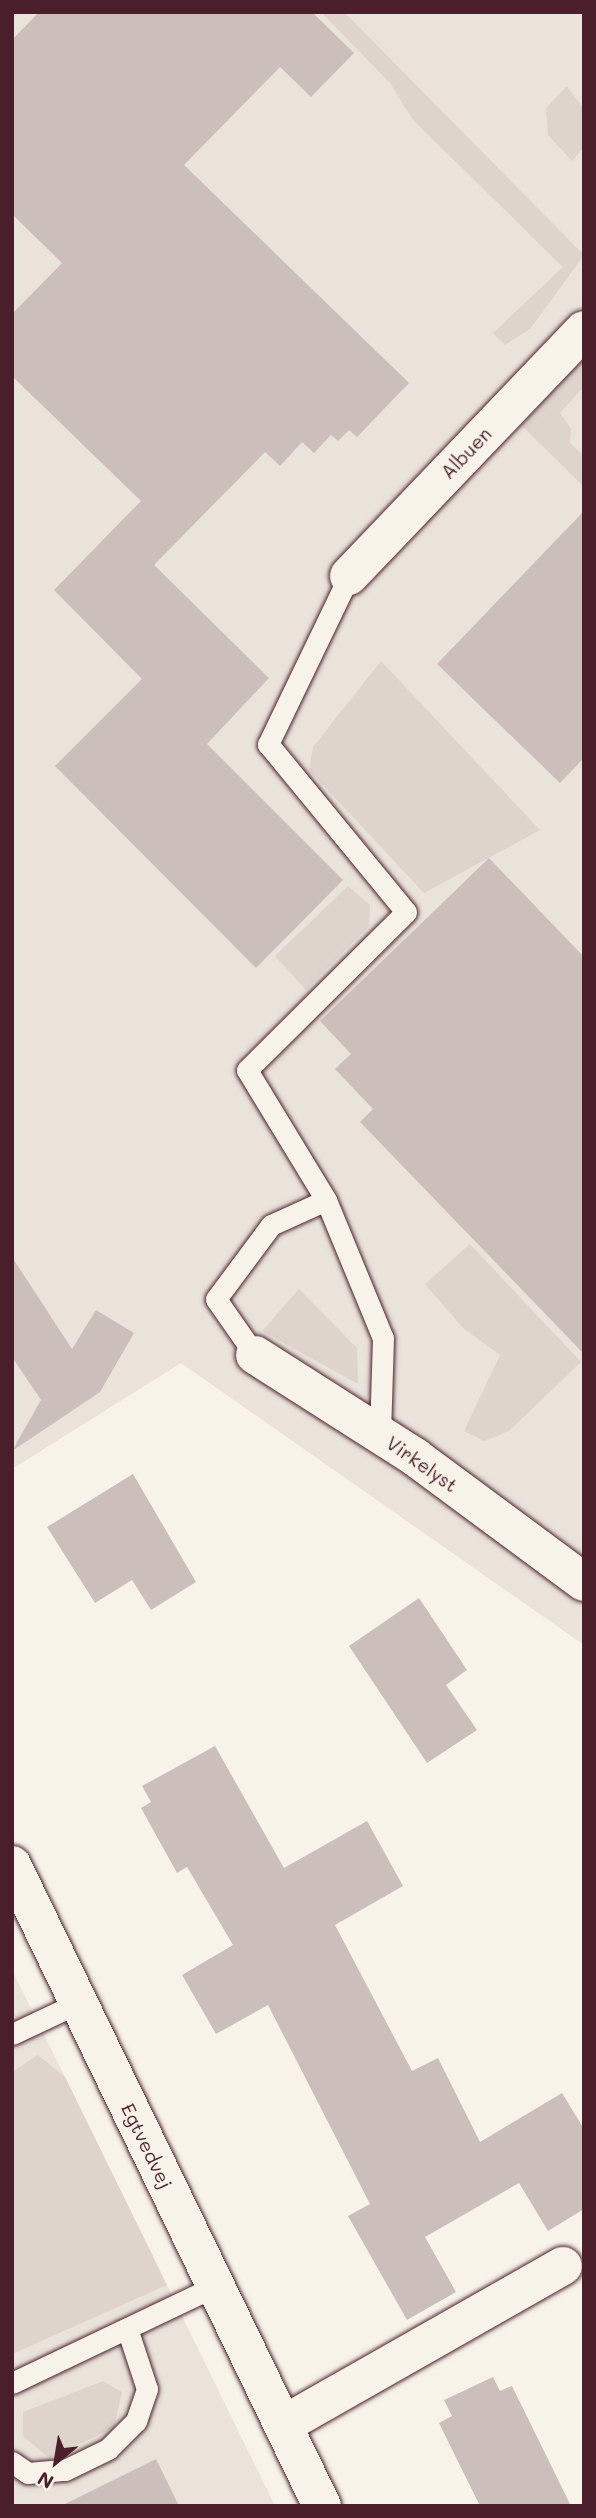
<!DOCTYPE html>
<style>
body{margin:0}
#map{position:relative;width:596px;height:2518px;overflow:hidden;background:#f7f3e8;font-family:Mali,sans-serif}
div>[style]{position:absolute}
[style*='--x']{left:calc(var(--x)*1px);top:calc(var(--y)*1px);width:calc(var(--w)*1px);rotate:calc(var(--a)*1deg)}
.built>*{inset:0;background:#eae3da}
.green>*{inset:0;background:#ded4cc}
.building>*{inset:0;background:#ccbfb9}
.roads{filter:drop-shadow(0 0 2px #4a1f2b) drop-shadow(0 0 2px #4a1f2b)}
.service>*{height:21px;margin:-10.5px;padding:0 10.5px;transform-origin:10.5px;border-radius:10.5px;background:#f7f3e8}
.minor>*{height:38px;margin:-19px;padding:0 19px;transform-origin:19px;border-radius:19px;background:#f7f3e8}
.tertiary>*{height:38px;margin:-19px;padding:0 19px;transform-origin:19px;border-radius:19px;background:#f7f3e8}
span{translate:-50% -50%;white-space:nowrap;text-align:center;line-height:1.15;-webkit-text-stroke:5px #f7f3e8;paint-order:stroke}
.street-label{font-size:19px;color:#4a1f2b}
.frame{position:absolute;inset:0;border:14px solid #4a1f2b;pointer-events:none}
.north{position:absolute;left:21px;top:2427px;width:70px;height:70px;-webkit-text-stroke:5px #f7f3e8;paint-order:stroke;rotate:210deg;font-size:19px;font-weight:700;line-height:28px;text-align:center;color:#4a1f2b}
.north::after{content:'';display:block;margin:auto;width:24px;height:32px;background:#4a1f2b;clip-path:polygon(50% 0,100% 100%,50% 72%,0 100%)}
</style>
<div id="map">
<div class="built">
<i style="clip-path:polygon(12px 12px,584px 12px,584px 1645px,181px 1363px,12px 1469px)"></i>
<i style="clip-path:polygon(12px 1970px,65px 2077px,275px 2506px,12px 2506px)"></i>
</div>
<div class="green">
<i style="clip-path:polygon(321px 12px,344px 12px,584px 255px,531px 328px,505px 345px,493px 333px,563px 267px,413px 120px,390px 83px)"></i>
<i style="clip-path:polygon(567px 86px,584px 109px,584px 147px,572px 161px,548px 135px,546px 108px)"></i>
<i style="clip-path:polygon(584px 359px,584px 386px,560px 413px,571px 429px,570px 443px,584px 456px,584px 487px,521px 425px)"></i>
<i style="clip-path:polygon(381px 661px,540px 830px,424px 893px,309px 770px,313px 747px)"></i>
<i style="clip-path:polygon(348px 886px,370px 905px,369px 926px,306px 990px,275px 956px)"></i>
<i style="clip-path:polygon(470px 1244px,581px 1362px,509px 1431px,484px 1441px,464px 1431px,500px 1355px,463px 1328px,425px 1284px)"></i>
<i style="clip-path:polygon(299px 1289px,357px 1348px,358px 1384px,262px 1331px)"></i>
<i style="clip-path:polygon(38px 2055px,65px 2077px,167px 2285px,12px 2354px,12px 2072px)"></i>
<i style="clip-path:polygon(103px 2381px,122px 2392px,114px 2428px,49px 2458px,23px 2436px,23px 2412px)"></i>
</div>
<div class="building">
<i style="clip-path:polygon(39px 12px,312px 12px,354px 53px,311px 97px,280px 67px,184px 165px,409px 383px,357px 437px,349px 430px,338px 441px,331px 435px,314px 453px,302px 442px,280px 466px,265px 452px,154px 565px,269px 678px,207px 744px,343px 880px,256px 968px,55px 766px,142px 679px,54px 590px,141px 501px,12px 376px,12px 314px,62px 263px,12px 214px,12px 40px)"></i>
<i style="clip-path:polygon(584px 511px,584px 758px,560px 783px,437px 664px)"></i>
<i style="clip-path:polygon(489px 858px,584px 957px,584px 1354px,360px 1122px,373px 1109px,335px 1069px,351px 1054px,320px 1021px)"></i>
<i style="clip-path:polygon(12px 1257px,72px 1349px,96px 1310px,134px 1333px,100px 1392px,12px 1451px,41px 1400px,12px 1357px)"></i>
<i style="clip-path:polygon(133px 1474px,196px 1582px,151px 1610px,132px 1580px,95px 1603px,47px 1527px)"></i>
<i style="clip-path:polygon(419px 1598px,467px 1670px,446px 1685px,477px 1730px,427px 1763px,349px 1646px)"></i>
<i style="clip-path:polygon(215px 1746px,284px 1868px,367px 1821px,403px 1886px,335px 1925px,412px 2071px,438px 2058px,480px 2142px,562px 2093px,584px 2129px,584px 2209px,548px 2231px,519px 2183px,425px 2237px,456px 2292px,407px 2320px,348px 2216px,370px 2204px,268px 2005px,216px 2034px,182px 1975px,233px 1945px,187px 1867px,177px 1873px,141px 1808px,151px 1802px,142px 1786px)"></i>
<i style="clip-path:polygon(493px 2377px,500px 2391px,512px 2386px,571px 2506px,480px 2506px,439px 2423px,452px 2416px,444px 2400px)"></i>
<i style="clip-path:polygon(156px 2459px,179px 2506px,61px 2506px)"></i>
</div>
<div class="roads">
<div class="service">
<i style="--x:349;--y:576;--w:187;--a:115.7"></i>
<i style="--x:268;--y:744;--w:217;--a:50.6"></i>
<i style="--x:406;--y:912;--w:224;--a:135.2"></i>
<i style="--x:247;--y:1070;--w:152;--a:58.7"></i>
<i style="--x:326;--y:1200;--w:149;--a:67.6"></i>
<i style="--x:383;--y:1338;--w:97;--a:91.8"></i>
<i style="--x:255;--y:1355;--w:68;--a:-124.9"></i>
<i style="--x:216;--y:1299;--w:92;--a:-53.4"></i>
<i style="--x:271;--y:1225;--w:60;--a:-24.4"></i>
<i style="--x:12;--y:2034;--w:73;--a:-25.2"></i>
<i style="--x:12;--y:2383;--w:225;--a:-25.5"></i>
<i style="--x:12;--y:2462;--w:19;--a:35"></i>
<i style="--x:28;--y:2473;--w:37;--a:-5"></i>
<i style="--x:65;--y:2470;--w:48;--a:-26"></i>
<i style="--x:108;--y:2449;--w:40;--a:-45"></i>
<i style="--x:136;--y:2421;--w:34;--a:-71"></i>
<i style="--x:147;--y:2389;--w:64;--a:-108.2"></i>
</div>
<div class="minor">
<i style="--x:349;--y:576;--w:340;--a:-46.3"></i>
<i style="--x:255;--y:1355;--w:190;--a:32.5"></i>
<i style="--x:415;--y:1457;--w:210;--a:36.5"></i>
<i style="--x:283;--y:2425;--w:322;--a:-29.6"></i>
</div>
<div class="tertiary">
<i style="--x:12;--y:1865;--w:712;--a:64.19"></i>
</div>
</div>
<div class="street-label">
<span style="left:466px;top:453px;rotate:-46deg">Albuen</span>
<span style="left:422px;top:1464px;rotate:35deg">Virkelyst</span>
<span style="left:147px;top:2146px;rotate:64deg">Egtvedvej</span>
</div>
<div class="frame"></div>
<div class="north">N</div>
</div>
